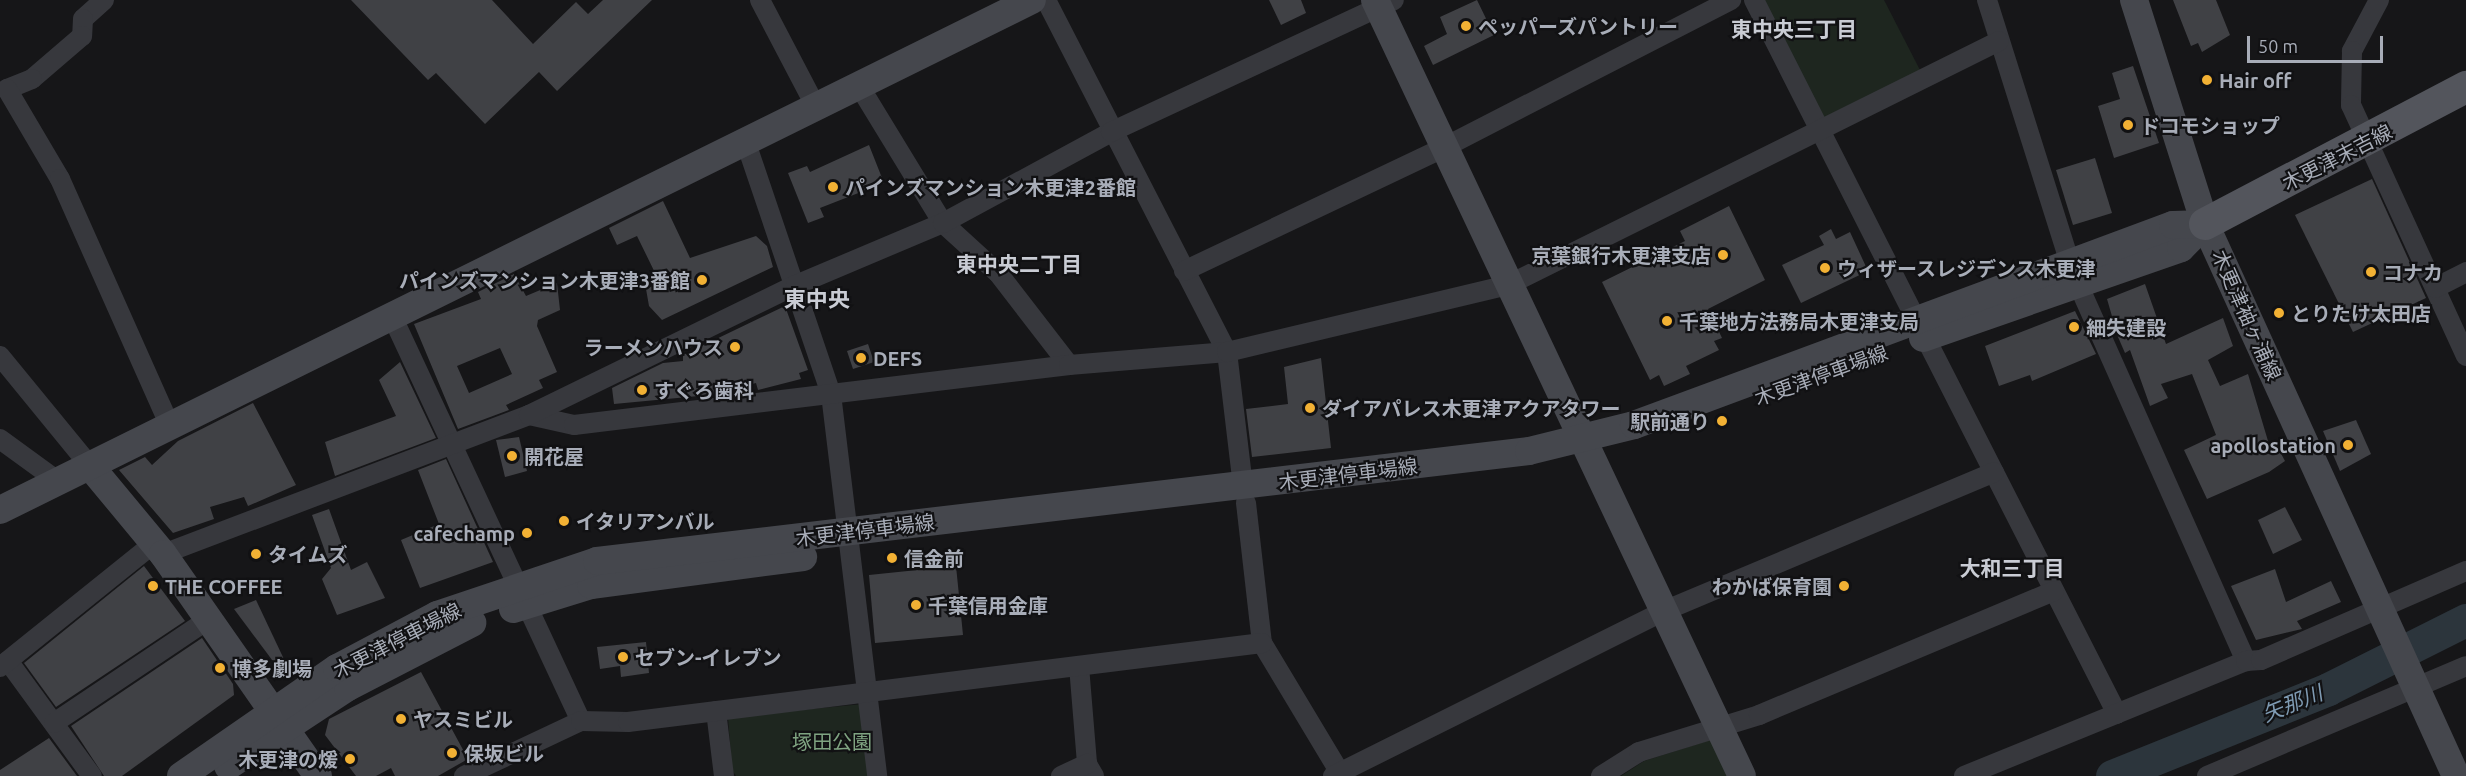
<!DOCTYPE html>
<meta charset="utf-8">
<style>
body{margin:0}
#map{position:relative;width:2466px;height:776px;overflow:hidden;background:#161618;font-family:Ubuntu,"Noto Sans JP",sans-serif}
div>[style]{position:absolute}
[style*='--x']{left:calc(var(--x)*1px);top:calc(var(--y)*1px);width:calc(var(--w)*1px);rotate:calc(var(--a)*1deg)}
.green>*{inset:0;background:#1e261f}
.river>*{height:33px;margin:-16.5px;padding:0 16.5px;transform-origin:16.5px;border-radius:16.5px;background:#2c353c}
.building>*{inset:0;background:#404145}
.street>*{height:20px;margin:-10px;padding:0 10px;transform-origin:10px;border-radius:10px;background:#37383d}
.secondary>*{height:28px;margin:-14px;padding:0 14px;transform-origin:14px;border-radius:14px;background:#45474d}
.primary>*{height:32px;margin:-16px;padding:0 16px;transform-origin:16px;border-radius:16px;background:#53555c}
.dots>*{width:16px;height:16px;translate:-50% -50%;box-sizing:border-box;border:3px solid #111113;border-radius:50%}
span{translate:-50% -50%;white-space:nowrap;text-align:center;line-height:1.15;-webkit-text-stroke:4.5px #111113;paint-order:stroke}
.poi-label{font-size:20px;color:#a8adb8;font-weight:700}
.left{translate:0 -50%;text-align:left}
.right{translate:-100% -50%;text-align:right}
.street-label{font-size:20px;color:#a8adb8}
.park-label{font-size:20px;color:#7fa381}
.neighbourhood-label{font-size:21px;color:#c9ccd4;font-weight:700}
.water-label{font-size:21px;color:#7f9bb3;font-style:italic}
.quarter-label{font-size:22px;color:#c9ccd4;font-weight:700}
.scale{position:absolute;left:2247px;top:36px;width:136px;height:27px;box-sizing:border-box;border:3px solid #a8adb8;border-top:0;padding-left:8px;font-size:18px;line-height:21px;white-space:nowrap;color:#a8adb8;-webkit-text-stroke:4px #111113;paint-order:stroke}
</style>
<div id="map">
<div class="green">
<i style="clip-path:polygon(1762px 0,1884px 0,1921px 72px,1824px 124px)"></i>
<i style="clip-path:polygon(863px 704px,872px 776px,736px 776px,732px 770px,728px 717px)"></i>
<i style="clip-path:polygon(1716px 738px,1731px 776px,1621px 776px,1644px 761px)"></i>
</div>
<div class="river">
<i style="--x:2112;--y:776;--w:233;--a:-21.9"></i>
<i style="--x:2328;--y:689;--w:154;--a:-26.6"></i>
</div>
<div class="building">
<i style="clip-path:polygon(351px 0,492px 0,533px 44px,576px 2px,588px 14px,603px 0,652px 0,557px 91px,539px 72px,485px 124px,436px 73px,428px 80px)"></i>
<i style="clip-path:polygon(1269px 0,1301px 0,1306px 13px,1281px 25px)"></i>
<i style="clip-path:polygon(1477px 0,1494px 35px,1433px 65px,1424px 46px,1447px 34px,1440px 17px)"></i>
<i style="clip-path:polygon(2173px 0,2216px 0,2230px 35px,2202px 52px,2198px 43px,2191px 46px)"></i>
<i style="clip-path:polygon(2133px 66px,2159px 143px,2114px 158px,2098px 106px,2120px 99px,2112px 73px)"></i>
<i style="clip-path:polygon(869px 145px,884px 183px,820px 208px,824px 217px,808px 223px,788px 173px,807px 166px,810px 172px)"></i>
<i style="clip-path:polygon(2095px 158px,2112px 213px,2073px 225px,2056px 170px)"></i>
<i style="clip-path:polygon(2372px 179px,2426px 298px,2353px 332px,2295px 215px)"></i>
<i style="clip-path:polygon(663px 201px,690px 258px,756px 236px,767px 246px,773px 267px,662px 320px,649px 306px,646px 289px,660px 283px,637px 236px,617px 245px,609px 228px)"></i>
<i style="clip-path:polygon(1729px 206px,1765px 280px,1708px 309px,1722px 338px,1714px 341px,1719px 350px,1686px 366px,1690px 374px,1664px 386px,1659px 375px,1650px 380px,1602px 282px,1685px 241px,1680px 231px)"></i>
<i style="clip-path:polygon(1831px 229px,1836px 239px,1850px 232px,1868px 271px,1801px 303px,1782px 265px,1824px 245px,1819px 236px)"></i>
<i style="clip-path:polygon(evenodd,514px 274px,526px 296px,557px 283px,560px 310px,538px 320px,537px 326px,557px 372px,539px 380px,543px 388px,506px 405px,509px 410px,458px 429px,414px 324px,481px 299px,478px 292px,514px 274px,500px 348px,512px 374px,469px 393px,457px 366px,500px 348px)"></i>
<i style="clip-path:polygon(2145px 284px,2166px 344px,2223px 318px,2233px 346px,2208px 360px,2220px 386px,2248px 374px,2271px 451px,2278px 448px,2285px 461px,2269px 472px,2207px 499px,2184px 450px,2216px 435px,2192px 374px,2161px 384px,2168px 398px,2150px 406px,2130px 350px,2125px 353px,2118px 337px,2107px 299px)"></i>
<i style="clip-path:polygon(785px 306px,808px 370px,799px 373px,801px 379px,758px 390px,756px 383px,709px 395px,614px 404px,612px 388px,663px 363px,683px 361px,683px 355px)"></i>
<i style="clip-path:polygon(2075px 311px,2096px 354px,2032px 381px,2030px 375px,1999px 386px,1985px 346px)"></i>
<i style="clip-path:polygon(868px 344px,874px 362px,853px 369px,847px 351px)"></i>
<i style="clip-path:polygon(1321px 358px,1331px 448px,1252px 457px,1246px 409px,1288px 404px,1284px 367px)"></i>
<i style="clip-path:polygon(400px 362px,436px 438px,335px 476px,325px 442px,396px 416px,379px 380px)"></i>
<i style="clip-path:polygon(253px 403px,296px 485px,248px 506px,244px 497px,210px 507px,214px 519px,173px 533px,119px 470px,145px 457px,152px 465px,178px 441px)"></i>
<i style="clip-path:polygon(2356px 420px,2371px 454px,2340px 471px,2323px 431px)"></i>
<i style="clip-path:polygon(519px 437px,527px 471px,505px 477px,496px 440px)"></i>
<i style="clip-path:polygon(446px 459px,493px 562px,420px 588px,401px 540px,439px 524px,418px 470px)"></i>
<i style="clip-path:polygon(2285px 507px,2302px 540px,2273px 554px,2258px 520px)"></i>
<i style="clip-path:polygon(329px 509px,351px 570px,367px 562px,385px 598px,337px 615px,322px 579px,331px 568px,312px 515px)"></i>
<i style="clip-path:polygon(144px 566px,185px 621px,56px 707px,24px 663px)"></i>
<i style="clip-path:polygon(956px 566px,963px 635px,875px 643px,869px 575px)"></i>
<i style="clip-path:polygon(2275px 569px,2286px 602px,2331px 581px,2341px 602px,2297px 621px,2302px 629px,2256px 640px,2231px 586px)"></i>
<i style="clip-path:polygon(256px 600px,290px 672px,284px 676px,234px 609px)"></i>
<i style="clip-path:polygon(202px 638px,233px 684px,234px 695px,122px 776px,104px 776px,71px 726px)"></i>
<i style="clip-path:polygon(646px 642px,649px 673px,621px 677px,620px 666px,600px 669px,597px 647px)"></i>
<i style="clip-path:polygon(421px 672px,468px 759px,438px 776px,395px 776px,391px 768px,376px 776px,356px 776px,325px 735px,329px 719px)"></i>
<i style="clip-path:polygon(49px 738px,77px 776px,0 776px,0 770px)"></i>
</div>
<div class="street">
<i style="--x:104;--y:0;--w:28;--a:138"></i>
<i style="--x:83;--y:19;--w:17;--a:93"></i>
<i style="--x:82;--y:36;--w:66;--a:139.3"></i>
<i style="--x:32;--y:79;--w:27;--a:158"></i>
<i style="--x:7;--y:89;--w:104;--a:59.5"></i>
<i style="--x:60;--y:179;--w:270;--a:66"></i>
<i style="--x:760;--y:0;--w:119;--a:62.4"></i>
<i style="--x:1046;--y:0;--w:396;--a:62.8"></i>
<i style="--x:1227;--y:352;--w:136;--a:83.2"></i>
<i style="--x:1754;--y:0;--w:359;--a:63.1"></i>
<i style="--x:1987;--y:0;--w:276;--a:72.5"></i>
<i style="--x:2379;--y:0;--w:58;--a:117.9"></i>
<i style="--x:2352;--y:51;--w:54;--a:91.1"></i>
<i style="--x:2351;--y:105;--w:276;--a:65.4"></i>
<i style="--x:858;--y:84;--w:163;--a:58.6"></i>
<i style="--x:943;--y:223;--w:74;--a:42.3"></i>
<i style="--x:998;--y:273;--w:116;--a:52.3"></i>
<i style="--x:745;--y:140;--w:268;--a:71.3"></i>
<i style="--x:831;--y:394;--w:385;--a:83.1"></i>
<i style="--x:1184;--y:271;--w:287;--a:-25.4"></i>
<i style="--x:1443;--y:148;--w:324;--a:-27.2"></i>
<i style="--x:2078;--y:284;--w:413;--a:66"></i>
<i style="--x:2435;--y:288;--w:35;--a:-27"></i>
<i style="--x:392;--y:316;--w:447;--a:65"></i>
<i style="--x:1925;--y:337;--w:423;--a:63"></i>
<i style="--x:0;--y:356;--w:142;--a:50.7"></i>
<i style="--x:529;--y:415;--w:46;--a:12.5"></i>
<i style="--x:574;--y:425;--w:499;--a:-6.9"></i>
<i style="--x:1069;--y:365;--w:159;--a:-4.7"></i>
<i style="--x:1227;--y:352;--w:289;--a:-13.4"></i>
<i style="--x:1508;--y:285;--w:548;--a:-26.42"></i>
<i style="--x:0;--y:439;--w:73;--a:36.1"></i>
<i style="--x:1246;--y:503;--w:141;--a:83.5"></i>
<i style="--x:1262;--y:643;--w:155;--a:59"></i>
<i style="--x:163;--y:554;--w:392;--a:-20.8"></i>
<i style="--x:529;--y:415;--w:297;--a:-26"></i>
<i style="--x:796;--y:285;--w:160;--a:-22.9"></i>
<i style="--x:943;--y:223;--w:191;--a:-28.4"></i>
<i style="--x:1111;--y:132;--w:312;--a:-25"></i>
<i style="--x:8;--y:661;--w:142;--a:53.9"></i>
<i style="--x:1079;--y:666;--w:98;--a:85.3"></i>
<i style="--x:1087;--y:764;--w:14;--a:60"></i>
<i style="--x:0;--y:667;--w:198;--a:-38.8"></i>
<i style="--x:716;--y:711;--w:65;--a:83"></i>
<i style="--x:54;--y:723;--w:187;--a:-33.9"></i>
<i style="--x:464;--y:776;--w:129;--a:-25.2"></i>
<i style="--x:581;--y:721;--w:47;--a:1.2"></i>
<i style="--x:628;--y:722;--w:639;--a:-7.1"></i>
<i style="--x:1061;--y:776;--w:29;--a:-25"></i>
<i style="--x:1333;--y:776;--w:370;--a:-26.5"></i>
<i style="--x:1664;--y:611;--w:358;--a:-22.8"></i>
<i style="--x:1601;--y:776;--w:45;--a:-32.3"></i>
<i style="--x:1639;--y:752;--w:126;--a:-17.1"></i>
<i style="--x:1759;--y:715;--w:320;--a:-22.8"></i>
<i style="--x:1964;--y:776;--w:305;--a:-22.2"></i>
<i style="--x:2246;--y:661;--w:15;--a:-4"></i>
<i style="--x:2261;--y:660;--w:223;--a:-23.5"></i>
<i style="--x:2207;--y:776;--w:281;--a:-23"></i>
</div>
<div class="secondary">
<i style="--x:1375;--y:0;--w:858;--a:64.69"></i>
<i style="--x:2134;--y:0;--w:235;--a:72.4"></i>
<i style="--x:2205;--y:224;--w:606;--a:65.55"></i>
<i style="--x:1923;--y:338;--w:273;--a:-19.2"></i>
<i style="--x:2181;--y:248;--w:34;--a:-45"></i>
<i style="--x:90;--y:466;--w:114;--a:50.3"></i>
<i style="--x:163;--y:554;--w:271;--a:55.1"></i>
<i style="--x:0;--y:510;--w:1151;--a:-26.3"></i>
<i style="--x:513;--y:609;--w:82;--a:-17.1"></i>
<i style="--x:591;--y:585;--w:214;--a:-7.5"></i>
<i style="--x:228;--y:766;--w:144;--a:-33.4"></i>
<i style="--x:348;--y:687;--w:140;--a:-27.3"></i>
<i style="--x:181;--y:776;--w:190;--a:-34.7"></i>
<i style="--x:337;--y:668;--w:113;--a:-27.9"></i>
<i style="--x:437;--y:615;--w:169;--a:-18.6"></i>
<i style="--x:597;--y:561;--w:938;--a:-6.73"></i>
<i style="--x:1529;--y:451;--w:108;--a:-13.9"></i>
<i style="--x:1634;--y:425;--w:575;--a:-20.36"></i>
<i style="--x:2173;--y:225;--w:32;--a:-2"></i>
</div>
<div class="primary">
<i style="--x:2205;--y:224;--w:295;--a:-27.7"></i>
</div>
<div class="dots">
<i style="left:1466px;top:26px;background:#f2b134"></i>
<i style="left:2207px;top:80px;background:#f2b134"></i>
<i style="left:2128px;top:125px;background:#f2b134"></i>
<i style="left:833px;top:187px;background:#f2b134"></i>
<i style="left:1723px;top:255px;background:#f2b134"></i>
<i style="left:1825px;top:268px;background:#f2b134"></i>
<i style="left:2371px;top:272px;background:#f2b134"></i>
<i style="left:702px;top:280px;background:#f2b134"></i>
<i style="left:2279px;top:313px;background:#f2b134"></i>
<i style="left:1667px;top:321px;background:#f2b134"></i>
<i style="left:2074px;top:327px;background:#f2b134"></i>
<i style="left:735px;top:347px;background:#f2b134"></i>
<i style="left:861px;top:358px;background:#f2b134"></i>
<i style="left:642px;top:390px;background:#f2b134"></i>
<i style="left:1310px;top:408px;background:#f2b134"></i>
<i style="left:1722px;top:421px;background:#f2b134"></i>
<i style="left:2348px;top:445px;background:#f2b134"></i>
<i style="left:512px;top:456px;background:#f2b134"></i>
<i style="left:564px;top:521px;background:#f2b134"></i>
<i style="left:527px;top:533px;background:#f2b134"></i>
<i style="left:256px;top:554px;background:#f2b134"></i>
<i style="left:892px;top:558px;background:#f2b134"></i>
<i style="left:153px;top:586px;background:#f2b134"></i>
<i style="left:1844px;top:586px;background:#f2b134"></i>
<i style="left:916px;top:605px;background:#f2b134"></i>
<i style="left:623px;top:657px;background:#f2b134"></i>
<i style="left:220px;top:668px;background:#f2b134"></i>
<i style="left:401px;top:719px;background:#f2b134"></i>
<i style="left:452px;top:753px;background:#f2b134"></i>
<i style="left:350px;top:759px;background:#f2b134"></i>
</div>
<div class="poi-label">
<span class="left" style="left:1478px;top:26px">ペッパーズパントリー</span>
<span class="left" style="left:2219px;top:80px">Hair off</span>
<span class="left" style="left:2140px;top:125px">ドコモショップ</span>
<span class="left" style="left:845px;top:187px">パインズマンション木更津2番館</span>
<span class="right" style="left:1711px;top:255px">京葉銀行木更津支店</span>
<span class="left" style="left:1837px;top:268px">ウィザースレジデンス木更津</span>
<span class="left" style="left:2383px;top:272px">コナカ</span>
<span class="right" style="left:690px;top:280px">パインズマンション木更津3番館</span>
<span class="left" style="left:2291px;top:313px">とりたけ太田店</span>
<span class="left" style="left:1679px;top:321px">千葉地方法務局木更津支局</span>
<span class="left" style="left:2086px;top:327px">細失建設</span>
<span class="right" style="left:723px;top:347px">ラーメンハウス</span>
<span class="left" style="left:873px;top:358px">DEFS</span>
<span class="left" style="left:654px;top:390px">すぐろ歯科</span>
<span class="left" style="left:1322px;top:408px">ダイアパレス木更津アクアタワー</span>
<span class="right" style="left:1710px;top:421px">駅前通り</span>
<span class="right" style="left:2336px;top:445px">apollostation</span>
<span class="left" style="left:524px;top:456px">開花屋</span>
<span class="left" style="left:576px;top:521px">イタリアンバル</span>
<span class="right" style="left:515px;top:533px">cafechamp</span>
<span class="left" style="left:268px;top:554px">タイムズ</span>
<span class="left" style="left:904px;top:558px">信金前</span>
<span class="left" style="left:165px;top:586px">THE COFFEE</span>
<span class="right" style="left:1832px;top:586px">わかば保育園</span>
<span class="left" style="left:928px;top:605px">千葉信用金庫</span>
<span class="left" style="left:635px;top:657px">セブン-イレブン</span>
<span class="left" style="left:232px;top:668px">博多劇場</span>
<span class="left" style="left:413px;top:719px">ヤスミビル</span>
<span class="left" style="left:464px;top:753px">保坂ビル</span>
<span class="right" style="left:338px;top:759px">木更津の煖</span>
</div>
<div class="street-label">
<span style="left:2337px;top:157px;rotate:-27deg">木更津末吉線</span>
<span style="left:2247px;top:315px;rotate:66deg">木更津袖ヶ浦線</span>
<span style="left:1821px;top:375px;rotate:-20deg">木更津停車場線</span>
<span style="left:1348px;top:474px;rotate:-7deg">木更津停車場線</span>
<span style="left:865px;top:530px;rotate:-7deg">木更津停車場線</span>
<span style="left:397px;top:640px;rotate:-27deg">木更津停車場線</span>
</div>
<div class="park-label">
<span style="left:832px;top:741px">塚田公園</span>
</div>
<div class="neighbourhood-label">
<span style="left:1794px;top:29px">東中央三丁目</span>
<span style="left:1019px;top:264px">東中央二丁目</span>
<span style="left:2012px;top:568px">大和三丁目</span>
</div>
<div class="water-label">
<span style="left:2292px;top:703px;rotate:-22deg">矢那川</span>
</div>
<div class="quarter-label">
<span style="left:817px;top:299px">東中央</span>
</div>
<div class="scale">50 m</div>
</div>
